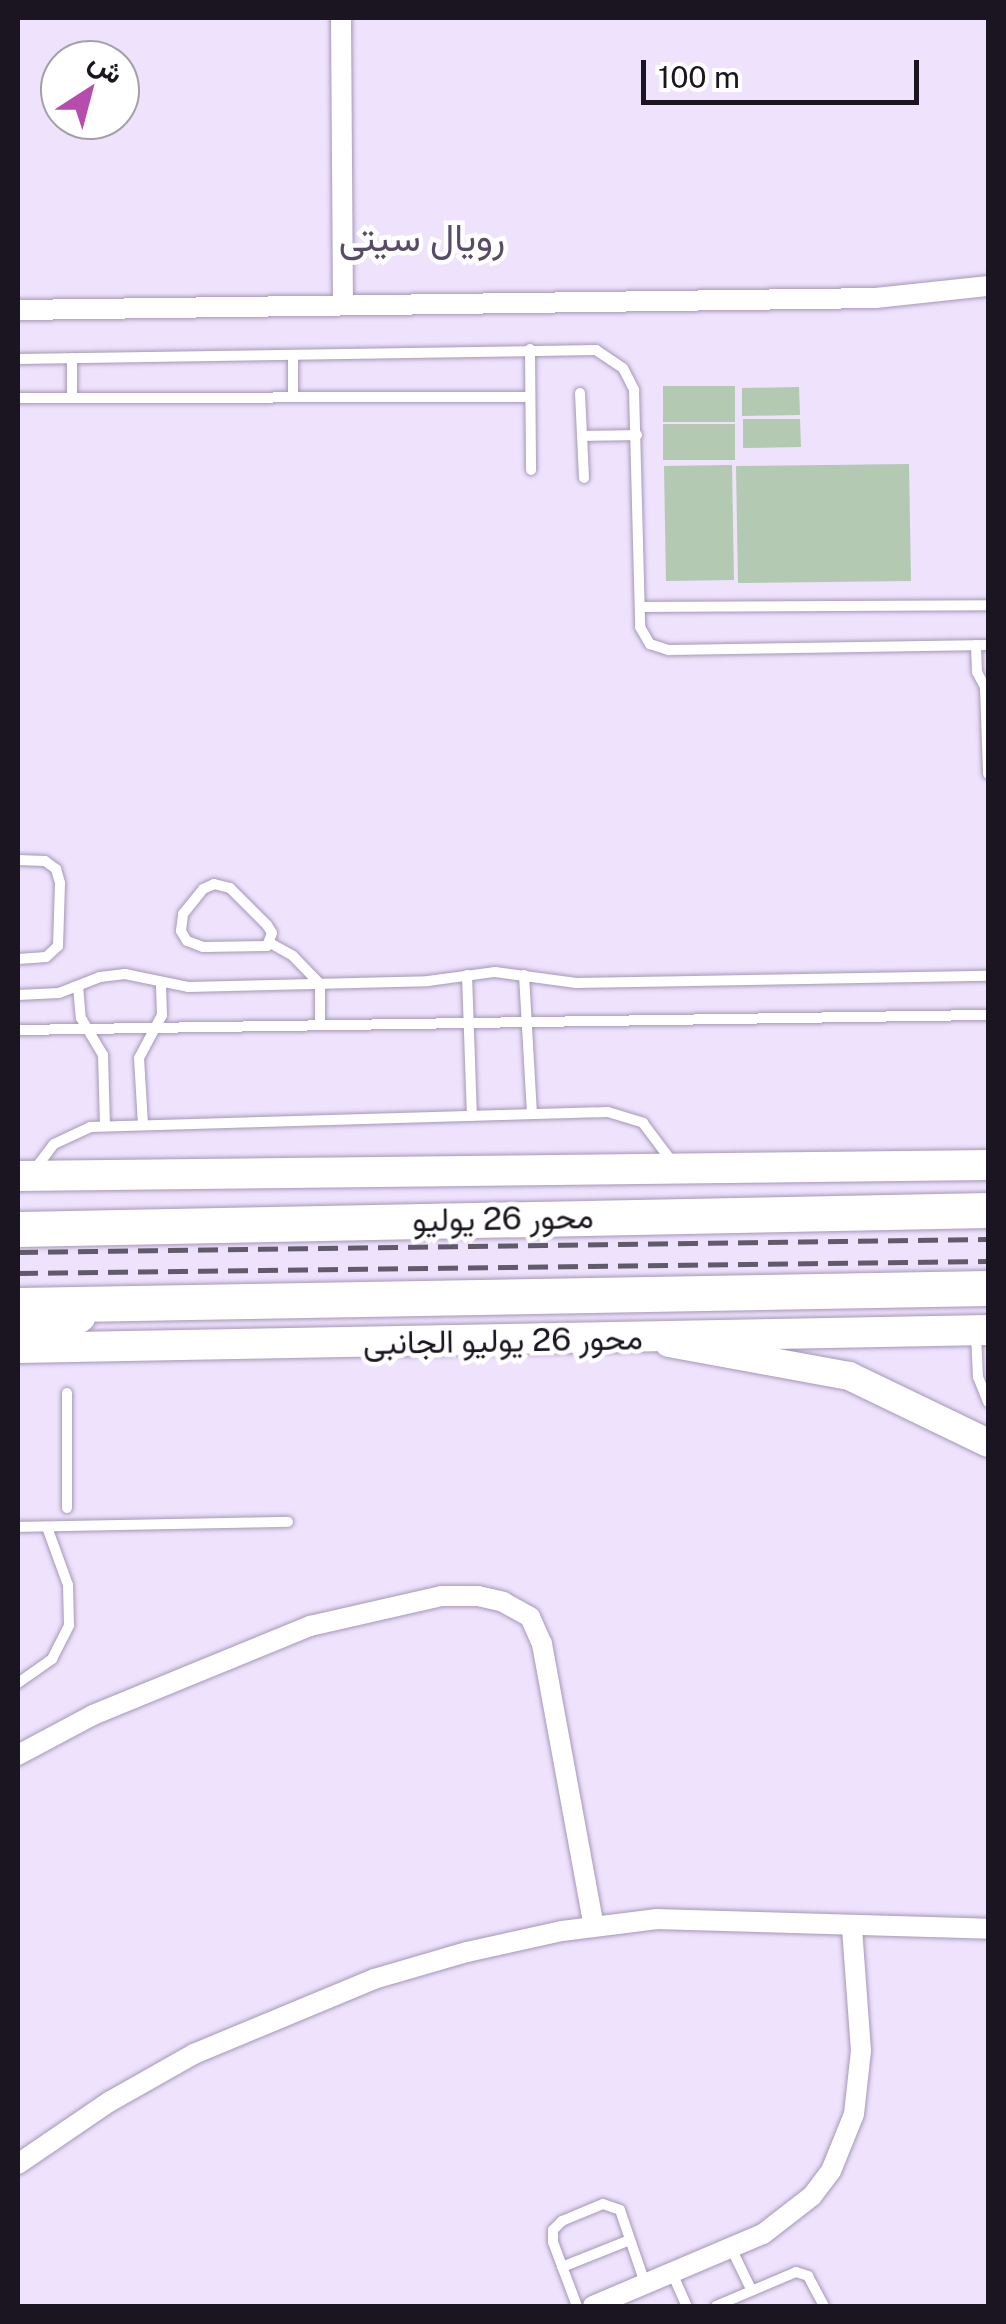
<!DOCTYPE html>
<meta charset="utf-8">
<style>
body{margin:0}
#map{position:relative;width:1006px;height:2324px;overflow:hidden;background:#eee2fd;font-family:"Public Sans",Vazirmatn,sans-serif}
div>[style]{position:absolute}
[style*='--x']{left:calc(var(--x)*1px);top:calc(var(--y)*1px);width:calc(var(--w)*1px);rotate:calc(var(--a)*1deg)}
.green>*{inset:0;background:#b3c9b1}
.roads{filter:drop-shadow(0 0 2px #a597b7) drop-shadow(0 0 2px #a597b7)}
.service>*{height:10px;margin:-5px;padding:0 5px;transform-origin:5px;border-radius:5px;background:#fff}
.minor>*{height:20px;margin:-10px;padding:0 10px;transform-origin:10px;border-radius:10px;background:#fff}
.tertiary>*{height:28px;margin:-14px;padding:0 14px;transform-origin:14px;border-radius:14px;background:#fff}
.secondary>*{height:30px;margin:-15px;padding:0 15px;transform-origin:15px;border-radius:15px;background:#fff}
.trunk>*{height:35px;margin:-17.5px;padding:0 17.5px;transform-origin:17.5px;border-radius:17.5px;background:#fff}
.rail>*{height:5px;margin-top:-2.5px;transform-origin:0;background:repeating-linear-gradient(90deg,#615a6a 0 20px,transparent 0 30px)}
span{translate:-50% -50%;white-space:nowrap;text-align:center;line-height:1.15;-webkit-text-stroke:9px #fff;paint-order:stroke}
.street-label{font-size:32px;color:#1a1520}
.quarter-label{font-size:38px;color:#584b67}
.frame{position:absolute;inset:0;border:20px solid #1a1520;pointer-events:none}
.north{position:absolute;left:40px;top:40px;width:100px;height:100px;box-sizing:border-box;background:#fff;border:2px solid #a3a1a6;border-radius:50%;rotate:36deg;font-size:28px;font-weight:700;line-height:40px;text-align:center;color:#1a1520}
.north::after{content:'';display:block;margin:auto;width:35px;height:45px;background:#b64cad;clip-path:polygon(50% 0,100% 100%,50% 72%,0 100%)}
.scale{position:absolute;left:641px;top:60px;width:278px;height:45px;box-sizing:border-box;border:5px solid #1a1520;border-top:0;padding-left:12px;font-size:30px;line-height:35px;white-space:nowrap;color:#1a1520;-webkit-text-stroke:8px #fff;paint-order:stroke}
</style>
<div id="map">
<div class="green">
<i style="clip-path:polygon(663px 386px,735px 386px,735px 422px,663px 422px)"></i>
<i style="clip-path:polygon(799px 387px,800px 415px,742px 416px,742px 388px)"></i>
<i style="clip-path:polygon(743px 419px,800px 419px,801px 447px,743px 448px)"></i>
<i style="clip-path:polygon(663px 424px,735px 424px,735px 460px,663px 460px)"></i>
<i style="clip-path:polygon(909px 464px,911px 581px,738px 583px,736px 466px)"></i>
<i style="clip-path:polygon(732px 465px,734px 580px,666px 581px,664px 466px)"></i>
</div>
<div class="roads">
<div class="service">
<i style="--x:530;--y:349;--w:121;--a:89.5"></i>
<i style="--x:293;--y:356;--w:39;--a:90"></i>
<i style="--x:72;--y:358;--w:39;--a:90"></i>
<i style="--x:18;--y:359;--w:578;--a:-0.89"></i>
<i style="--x:596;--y:350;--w:32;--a:34"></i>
<i style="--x:623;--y:368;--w:25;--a:63"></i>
<i style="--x:634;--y:390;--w:237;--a:88.5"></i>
<i style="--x:640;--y:627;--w:20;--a:60"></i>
<i style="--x:650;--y:644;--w:20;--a:18"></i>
<i style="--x:669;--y:650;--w:319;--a:-0.9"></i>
<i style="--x:580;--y:393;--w:85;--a:87.3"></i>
<i style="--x:18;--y:398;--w:512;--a:-0.11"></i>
<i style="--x:582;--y:436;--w:55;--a:-1"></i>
<i style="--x:640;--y:607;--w:348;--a:-0.3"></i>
<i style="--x:976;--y:645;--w:27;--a:88"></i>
<i style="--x:977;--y:672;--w:17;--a:62"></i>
<i style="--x:985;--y:687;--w:87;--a:88"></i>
<i style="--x:18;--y:860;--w:27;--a:2"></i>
<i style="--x:45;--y:861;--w:14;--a:36"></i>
<i style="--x:56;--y:869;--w:15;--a:74"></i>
<i style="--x:60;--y:883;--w:63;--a:91.8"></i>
<i style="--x:58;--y:946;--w:16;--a:137"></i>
<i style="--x:46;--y:957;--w:28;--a:176"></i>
<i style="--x:214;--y:884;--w:16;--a:14"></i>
<i style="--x:230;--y:888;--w:52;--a:45"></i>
<i style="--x:267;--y:925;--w:9;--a:58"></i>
<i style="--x:272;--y:933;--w:14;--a:111"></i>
<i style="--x:267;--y:946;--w:64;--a:179.1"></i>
<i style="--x:203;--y:947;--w:17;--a:-159"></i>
<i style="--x:187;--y:941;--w:12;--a:-121"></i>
<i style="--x:181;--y:931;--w:17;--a:-83"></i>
<i style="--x:183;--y:914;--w:32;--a:-51"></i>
<i style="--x:203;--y:889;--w:12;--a:-24"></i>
<i style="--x:270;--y:943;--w:26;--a:29"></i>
<i style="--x:293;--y:956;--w:39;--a:46"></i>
<i style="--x:320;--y:984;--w:41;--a:90"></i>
<i style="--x:467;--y:975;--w:141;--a:88"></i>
<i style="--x:524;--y:975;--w:139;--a:86.7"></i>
<i style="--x:78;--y:986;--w:32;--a:85"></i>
<i style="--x:81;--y:1018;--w:43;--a:59.3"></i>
<i style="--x:103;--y:1055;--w:70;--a:88.4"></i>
<i style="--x:18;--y:995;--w:41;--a:-2.8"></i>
<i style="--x:59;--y:993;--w:44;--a:-21.3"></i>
<i style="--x:100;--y:977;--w:25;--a:-7"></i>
<i style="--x:125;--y:974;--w:64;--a:11.7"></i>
<i style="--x:188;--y:987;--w:240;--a:-1.4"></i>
<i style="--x:428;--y:981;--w:68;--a:-7.7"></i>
<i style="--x:495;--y:972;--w:82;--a:7.7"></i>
<i style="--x:576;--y:983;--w:412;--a:-1"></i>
<i style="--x:18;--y:1030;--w:970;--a:-0.89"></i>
<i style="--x:143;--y:1125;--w:67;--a:-93.4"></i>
<i style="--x:139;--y:1058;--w:49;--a:-61.9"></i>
<i style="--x:162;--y:1015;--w:32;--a:-92"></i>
<i style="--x:35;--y:1169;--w:31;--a:-53"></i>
<i style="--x:54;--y:1144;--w:40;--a:-25"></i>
<i style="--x:90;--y:1127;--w:518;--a:-1.66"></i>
<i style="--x:608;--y:1112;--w:37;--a:17"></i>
<i style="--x:643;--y:1123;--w:50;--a:53.1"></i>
<i style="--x:976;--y:1335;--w:42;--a:87.3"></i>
<i style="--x:978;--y:1377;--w:27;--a:68"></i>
<i style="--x:67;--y:1508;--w:115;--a:-90"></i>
<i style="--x:18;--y:1527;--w:270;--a:-1.1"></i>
<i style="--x:18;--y:1683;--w:42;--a:-35.2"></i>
<i style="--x:52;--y:1659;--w:38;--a:-63"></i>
<i style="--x:69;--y:1625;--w:40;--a:-91.4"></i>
<i style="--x:68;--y:1585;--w:62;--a:-109.9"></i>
<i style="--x:731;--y:2248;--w:46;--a:64"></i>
<i style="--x:562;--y:2267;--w:73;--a:-21.7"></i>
<i style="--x:672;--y:2273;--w:36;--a:66"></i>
<i style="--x:577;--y:2306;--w:68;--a:-110.6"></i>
<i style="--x:553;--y:2242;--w:12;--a:-90"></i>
<i style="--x:553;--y:2230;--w:13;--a:-45"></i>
<i style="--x:562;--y:2221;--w:44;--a:-22.5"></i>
<i style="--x:603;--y:2204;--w:18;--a:19"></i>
<i style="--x:620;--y:2210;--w:77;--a:71.1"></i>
<i style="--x:716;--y:2306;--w:87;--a:-23"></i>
<i style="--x:796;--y:2272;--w:13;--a:18"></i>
<i style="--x:808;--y:2276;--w:34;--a:62"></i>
</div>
<div class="minor">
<i style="--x:341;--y:18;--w:287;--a:89.6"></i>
<i style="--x:18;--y:310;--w:858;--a:-0.8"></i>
<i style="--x:876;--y:298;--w:113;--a:-6.1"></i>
<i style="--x:18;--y:1755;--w:85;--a:-28.1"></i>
<i style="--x:93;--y:1715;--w:235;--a:-22.3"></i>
<i style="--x:310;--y:1626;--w:135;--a:-12.8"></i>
<i style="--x:442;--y:1596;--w:36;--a:0"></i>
<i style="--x:478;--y:1596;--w:26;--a:13"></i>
<i style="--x:503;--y:1602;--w:31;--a:29"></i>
<i style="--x:530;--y:1617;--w:30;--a:66"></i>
<i style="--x:542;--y:1644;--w:287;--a:79.6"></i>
<i style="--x:18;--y:2164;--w:110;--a:-34.3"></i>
<i style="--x:109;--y:2102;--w:98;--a:-29.5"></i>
<i style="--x:194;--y:2054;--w:195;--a:-22.6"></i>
<i style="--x:374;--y:1979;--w:97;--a:-16.2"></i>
<i style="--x:467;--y:1952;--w:97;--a:-12.5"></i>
<i style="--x:562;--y:1931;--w:96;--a:-7.2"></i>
<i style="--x:657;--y:1919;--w:331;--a:1.7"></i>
<i style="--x:593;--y:2306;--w:185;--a:-23"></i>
<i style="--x:763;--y:2234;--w:62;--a:-37.8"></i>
<i style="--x:812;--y:2196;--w:31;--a:-53"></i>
<i style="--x:831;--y:2171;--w:61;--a:-68"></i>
<i style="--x:854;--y:2114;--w:63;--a:-83.7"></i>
<i style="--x:861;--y:2051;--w:124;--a:-94.2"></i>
</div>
<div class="tertiary">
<i style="--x:669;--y:1343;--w:183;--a:10.4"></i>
<i style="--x:849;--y:1376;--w:154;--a:25.7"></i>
</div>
<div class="secondary">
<i style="--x:18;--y:1176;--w:970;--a:-0.65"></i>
<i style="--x:18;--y:1348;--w:970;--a:-1.06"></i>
</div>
<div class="trunk">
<i style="--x:18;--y:1229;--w:970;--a:-1.12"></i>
<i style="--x:18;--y:1305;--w:970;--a:-1"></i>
<i style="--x:18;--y:1335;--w:63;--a:-18.4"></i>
</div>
</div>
<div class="rail">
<i style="--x:18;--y:1252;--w:970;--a:-0.77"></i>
<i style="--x:18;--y:1273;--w:970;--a:-0.71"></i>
</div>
<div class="street-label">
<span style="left:503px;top:1219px;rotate:-1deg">محور 26 يوليو</span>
<span style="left:503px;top:1341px;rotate:-1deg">محور 26 يوليو الجانبى</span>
</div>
<div class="quarter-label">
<span style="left:422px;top:238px">رويال سيتى</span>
</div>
<div class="frame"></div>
<div class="north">ش</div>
<div class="scale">100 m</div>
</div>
